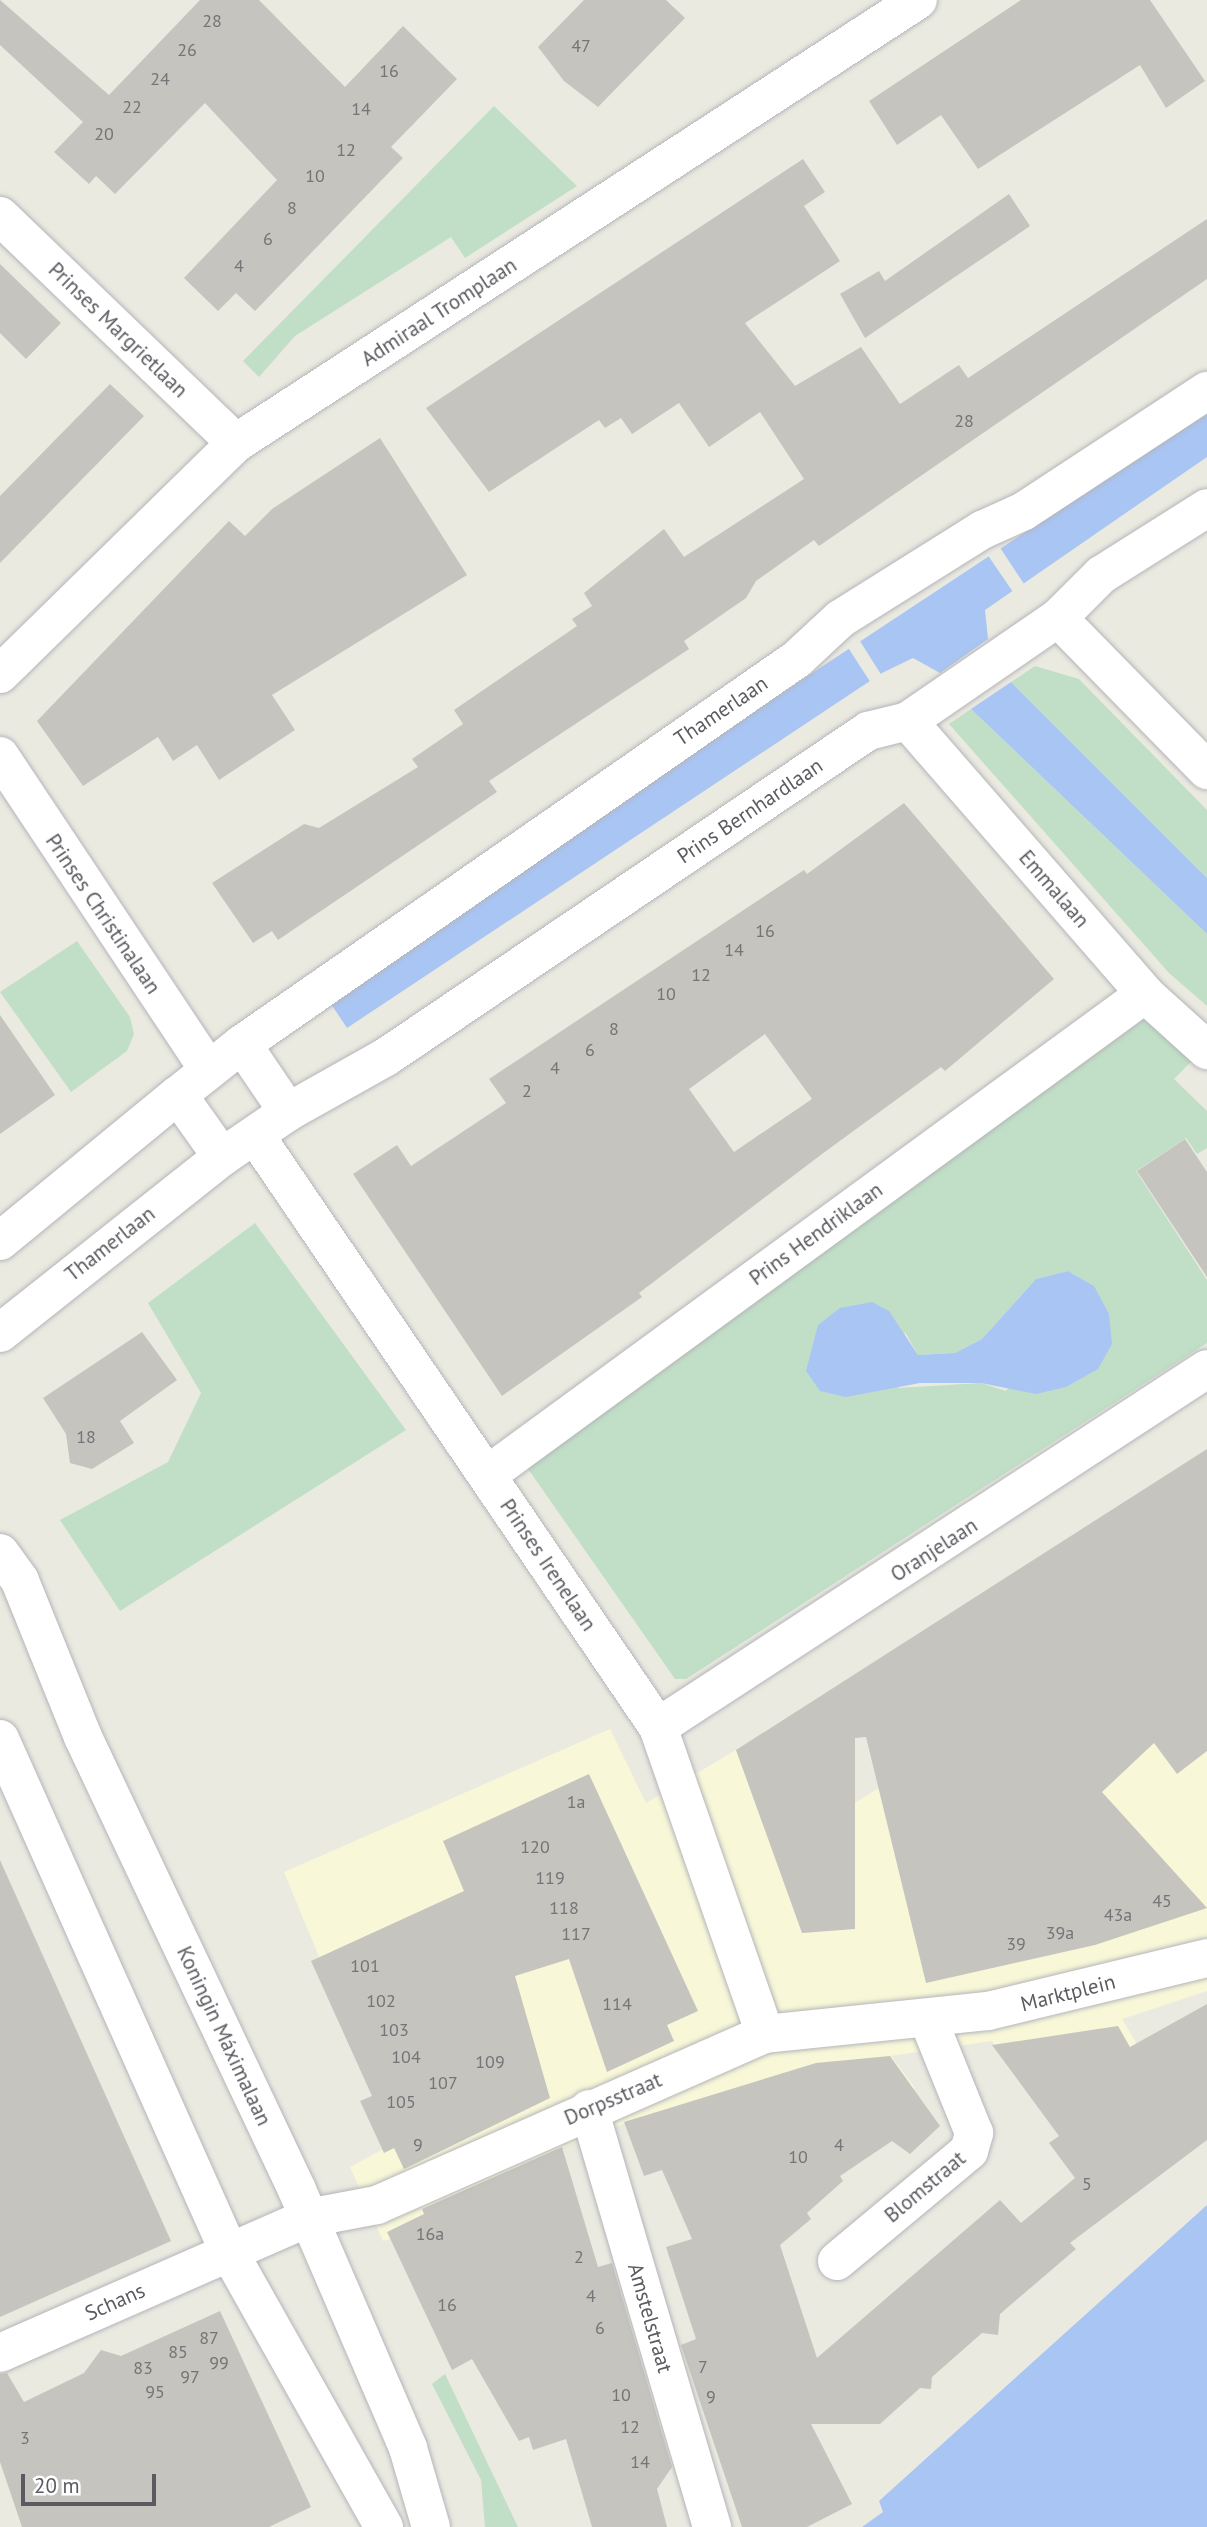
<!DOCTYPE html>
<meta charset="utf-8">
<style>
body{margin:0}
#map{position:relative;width:1207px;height:2527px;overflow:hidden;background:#ebeae1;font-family:"PT Sans",sans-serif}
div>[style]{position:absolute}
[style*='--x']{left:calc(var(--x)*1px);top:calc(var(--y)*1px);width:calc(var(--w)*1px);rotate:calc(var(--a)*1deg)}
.commercial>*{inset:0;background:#f8f7d8}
.green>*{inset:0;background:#c1dfc6}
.water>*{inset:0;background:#a9c5f3}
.pier>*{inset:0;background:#ebeae1}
.building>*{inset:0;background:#c6c4be}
.roads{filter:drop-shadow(0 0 2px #b4b5ba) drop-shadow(0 0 2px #b4b5ba)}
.street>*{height:38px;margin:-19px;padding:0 19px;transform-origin:19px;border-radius:19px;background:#fff}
.secondary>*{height:38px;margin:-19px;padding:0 19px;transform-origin:19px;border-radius:19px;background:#fff}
span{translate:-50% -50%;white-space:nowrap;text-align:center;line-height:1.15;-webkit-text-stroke:7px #fff;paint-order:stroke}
.number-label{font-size:18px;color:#757578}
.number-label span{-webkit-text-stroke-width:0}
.street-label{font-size:21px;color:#5a5b60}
.scale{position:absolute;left:21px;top:2474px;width:135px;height:32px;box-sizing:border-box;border:4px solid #5a5b60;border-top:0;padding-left:9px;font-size:21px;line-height:24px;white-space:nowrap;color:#5a5b60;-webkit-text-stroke:5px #fff;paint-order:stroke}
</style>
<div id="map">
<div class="commercial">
<i style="clip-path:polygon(1207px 1611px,1207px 1991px,1122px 2019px,1164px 2089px,1059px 2130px,992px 2041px,891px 2056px,915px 2088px,757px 2195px,701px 2157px,644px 2176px,626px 2123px,562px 2148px,427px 2307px,390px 2239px,383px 2241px,350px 2167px,396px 2142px,284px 1872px,610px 1729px,646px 1803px,736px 1750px,774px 1853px,1093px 1655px)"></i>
</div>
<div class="green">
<i style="clip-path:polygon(494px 106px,577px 186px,465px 258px,451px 237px,295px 336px,259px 377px,243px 361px)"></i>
<i style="clip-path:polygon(1035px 666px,1079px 679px,1207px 810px,1207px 878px,1011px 682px)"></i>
<i style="clip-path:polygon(971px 709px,1207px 934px,1207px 1006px,1169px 973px,949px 724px)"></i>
<i style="clip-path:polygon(77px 941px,130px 1017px,134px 1034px,127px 1051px,71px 1092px,0 992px)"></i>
<i style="clip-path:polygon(evenodd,1147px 1017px,1192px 1061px,1174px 1079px,1207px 1111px,1207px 1148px,1197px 1154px,1186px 1138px,1136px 1171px,1207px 1280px,1207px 1343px,686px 1679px,675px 1679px,526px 1466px,1147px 1017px,1068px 1271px,1094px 1286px,1006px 1391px,981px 1383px,898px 1388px,905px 1332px,918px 1355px,955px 1353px,982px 1339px,1036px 1279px,1068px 1271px)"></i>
<i style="clip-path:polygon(255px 1223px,406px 1430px,120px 1611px,60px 1520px,168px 1462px,201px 1393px,148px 1303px)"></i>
<i style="clip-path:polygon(445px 2374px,518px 2527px,485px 2527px,481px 2480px,432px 2384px)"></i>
</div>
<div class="water">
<i style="clip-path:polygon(1207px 412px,1207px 457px,985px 610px,988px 639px,940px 673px,913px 658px,882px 673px,347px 1028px,325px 995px)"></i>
<i style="clip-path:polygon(1011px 682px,1207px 878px,1207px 934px,971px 709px)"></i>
<i style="clip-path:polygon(1068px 1271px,1094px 1286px,1109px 1314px,1112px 1344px,1098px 1369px,1066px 1387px,1036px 1394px,981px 1383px,920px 1383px,846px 1397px,820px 1391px,806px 1371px,818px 1325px,840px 1308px,872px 1302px,889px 1311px,918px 1355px,955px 1353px,982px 1339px,1036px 1279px)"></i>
<i style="clip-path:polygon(1207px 2205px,1207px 2527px,862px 2527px,883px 2512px,879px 2501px)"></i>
</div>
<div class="pier">
<i style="clip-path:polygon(999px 546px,1024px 584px,1013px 592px,987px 554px)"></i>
<i style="clip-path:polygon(858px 638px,882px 676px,871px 683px,847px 646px)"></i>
</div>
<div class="building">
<i style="clip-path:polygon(0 0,109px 95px,200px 0,259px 0,345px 87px,403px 26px,457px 79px,391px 147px,403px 158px,255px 311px,236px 293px,218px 311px,184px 278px,277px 180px,205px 103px,115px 194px,96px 176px,89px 184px,54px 152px,83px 122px,0 45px)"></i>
<i style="clip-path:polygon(584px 0,666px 0,685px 18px,598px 107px,564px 81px,538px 47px)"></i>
<i style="clip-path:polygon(1021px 0,1150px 0,1205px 81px,1166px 108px,1140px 65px,978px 169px,941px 115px,897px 145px,869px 101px)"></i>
<i style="clip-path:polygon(803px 159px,825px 192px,804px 206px,840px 261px,745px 323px,795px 386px,861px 347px,900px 404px,959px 365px,968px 378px,1207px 219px,1207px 279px,819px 546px,814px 540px,756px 581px,746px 598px,684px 641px,689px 649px,489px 781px,497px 792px,278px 940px,272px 931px,253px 943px,212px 883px,304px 824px,319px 828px,418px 767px,412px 759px,463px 724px,454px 710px,577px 626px,572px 619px,592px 606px,584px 593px,664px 529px,684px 557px,804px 479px,760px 412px,709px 447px,679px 403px,632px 434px,621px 418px,605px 428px,599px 420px,489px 492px,426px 408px)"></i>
<i style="clip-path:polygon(1009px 194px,1030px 226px,865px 338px,840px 294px,879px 271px,885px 281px)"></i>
<i style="clip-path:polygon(0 264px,61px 323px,26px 359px,0 333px)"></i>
<i style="clip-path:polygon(110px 384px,144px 416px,0 563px,0 496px)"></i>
<i style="clip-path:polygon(380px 438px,467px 575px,272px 695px,295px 730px,219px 780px,197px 745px,173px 761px,158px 737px,83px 786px,37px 721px,229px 521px,245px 536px,272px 509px)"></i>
<i style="clip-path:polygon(evenodd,904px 803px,1054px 979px,945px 1071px,941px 1067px,822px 1154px,639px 1293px,642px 1297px,502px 1396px,353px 1174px,397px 1145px,411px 1166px,506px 1103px,489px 1079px,804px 870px,807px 874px,904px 803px,765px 1034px,812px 1099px,734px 1152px,689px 1089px,765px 1034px)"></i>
<i style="clip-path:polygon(0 1015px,55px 1095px,0 1134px)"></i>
<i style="clip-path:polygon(1185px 1139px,1207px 1172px,1207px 1277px,1137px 1171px)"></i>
<i style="clip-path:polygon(142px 1332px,177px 1380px,120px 1421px,134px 1443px,92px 1469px,70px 1463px,66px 1434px,43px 1398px)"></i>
<i style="clip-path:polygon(1207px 1449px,1207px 1751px,1177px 1774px,1154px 1743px,1102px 1792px,1207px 1908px,1095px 1945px,926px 1983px,866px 1737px,855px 1738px,855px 1929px,802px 1933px,736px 1750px)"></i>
<i style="clip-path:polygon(589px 1774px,698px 2011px,667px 2025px,674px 2041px,607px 2072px,569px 1959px,515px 1976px,550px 2098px,404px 2169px,394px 2148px,384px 2153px,360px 2101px,372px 2096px,311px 1961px,464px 1891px,443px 1841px)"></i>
<i style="clip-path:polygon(0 1860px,171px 2241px,0 2317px)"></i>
<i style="clip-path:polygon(1207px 2004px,1207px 2140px,1070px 2243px,1076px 2249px,1000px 2314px,998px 2335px,982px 2333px,932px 2377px,931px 2389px,920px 2388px,880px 2424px,811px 2424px,852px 2504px,807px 2527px,742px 2527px,681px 2345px,696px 2339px,666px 2247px,692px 2239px,662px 2170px,644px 2176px,624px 2122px,816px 2063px,890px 2056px,940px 2126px,910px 2154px,892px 2141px,840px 2176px,843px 2181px,807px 2213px,811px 2219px,780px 2245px,817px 2358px,1000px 2200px,1021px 2223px,1075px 2178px,1049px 2143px,1059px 2136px,992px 2045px,1118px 2026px,1130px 2047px)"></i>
<i style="clip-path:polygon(562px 2147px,598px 2267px,612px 2263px,672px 2467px,657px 2489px,667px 2527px,592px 2527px,566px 2439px,533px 2450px,529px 2437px,519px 2441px,472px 2359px,452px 2370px,387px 2232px,424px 2214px,422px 2209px)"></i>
<i style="clip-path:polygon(220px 2311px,311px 2507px,269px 2527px,22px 2527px,0 2462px,0 2374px,7px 2373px,24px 2402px,84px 2373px,101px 2350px,121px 2356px)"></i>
</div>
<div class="roads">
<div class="street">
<i style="--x:0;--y:216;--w:327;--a:43.9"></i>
<i style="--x:1058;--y:618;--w:213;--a:45.6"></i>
<i style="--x:0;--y:674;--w:330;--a:-44.4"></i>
<i style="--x:236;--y:443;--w:813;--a:-33.01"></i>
<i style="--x:908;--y:721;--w:362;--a:49"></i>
<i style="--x:1145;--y:994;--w:84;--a:42.1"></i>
<i style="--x:0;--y:756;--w:377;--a:56.4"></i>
<i style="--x:255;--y:1135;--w:716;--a:55.76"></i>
<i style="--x:658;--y:1727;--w:325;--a:70.8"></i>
<i style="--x:487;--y:1475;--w:815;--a:-36.17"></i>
<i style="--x:658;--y:1727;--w:655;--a:-33.11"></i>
<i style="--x:589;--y:2109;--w:436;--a:73.6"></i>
<i style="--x:837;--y:2261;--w:172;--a:-39.8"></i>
<i style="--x:969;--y:2151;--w:19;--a:-74"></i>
<i style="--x:974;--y:2133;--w:123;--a:-112"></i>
<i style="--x:0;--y:2353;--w:336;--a:-23.7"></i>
<i style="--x:308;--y:2218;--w:70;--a:-10.7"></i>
<i style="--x:377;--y:2205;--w:424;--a:-23.8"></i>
<i style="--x:765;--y:2034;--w:224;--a:-5.9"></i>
<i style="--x:988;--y:2011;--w:225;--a:-13.6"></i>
</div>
<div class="secondary">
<i style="--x:242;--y:1044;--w:82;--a:55.9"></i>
<i style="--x:288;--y:1112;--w:80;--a:145.7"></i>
<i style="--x:222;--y:1157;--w:76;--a:-125.4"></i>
<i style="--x:178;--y:1095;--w:82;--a:-38.6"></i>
<i style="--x:242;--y:1044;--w:675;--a:-34.75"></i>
<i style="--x:797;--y:659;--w:59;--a:-42.9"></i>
<i style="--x:840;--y:619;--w:168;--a:-32.1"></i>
<i style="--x:982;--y:530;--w:46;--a:-24.3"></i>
<i style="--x:1024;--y:511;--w:219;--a:-33.3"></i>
<i style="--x:288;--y:1112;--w:112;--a:-29.3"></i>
<i style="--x:386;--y:1057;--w:582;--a:-34.07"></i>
<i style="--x:868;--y:731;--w:41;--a:-14"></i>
<i style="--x:908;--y:721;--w:182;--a:-34.5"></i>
<i style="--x:1058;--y:618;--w:61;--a:-45"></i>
<i style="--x:1101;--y:575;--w:125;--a:-32.3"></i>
<i style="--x:0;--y:1241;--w:230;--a:-39.4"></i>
<i style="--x:0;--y:1333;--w:283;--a:-38.4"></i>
<i style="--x:0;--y:1553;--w:34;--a:54"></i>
<i style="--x:20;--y:1581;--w:168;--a:68"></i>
<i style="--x:83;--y:1737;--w:501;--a:64.71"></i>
<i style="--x:297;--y:2190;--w:281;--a:66.7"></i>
<i style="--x:408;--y:2448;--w:82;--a:73.8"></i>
<i style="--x:0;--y:1739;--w:562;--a:65.94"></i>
<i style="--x:229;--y:2252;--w:316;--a:60.6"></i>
</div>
</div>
<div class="number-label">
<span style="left:212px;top:21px">28</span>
<span style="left:581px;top:46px">47</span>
<span style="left:187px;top:50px">26</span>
<span style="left:389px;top:71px">16</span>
<span style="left:160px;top:79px">24</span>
<span style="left:132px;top:107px">22</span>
<span style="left:361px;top:109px">14</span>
<span style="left:104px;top:134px">20</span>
<span style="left:346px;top:150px">12</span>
<span style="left:315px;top:176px">10</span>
<span style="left:292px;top:208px">8</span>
<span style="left:268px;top:239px">6</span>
<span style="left:239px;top:266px">4</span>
<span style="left:964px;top:421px">28</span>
<span style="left:765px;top:931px">16</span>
<span style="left:734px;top:950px">14</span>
<span style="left:701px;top:975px">12</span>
<span style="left:666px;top:994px">10</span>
<span style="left:614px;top:1029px">8</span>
<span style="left:590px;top:1050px">6</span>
<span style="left:555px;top:1068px">4</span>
<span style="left:527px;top:1091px">2</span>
<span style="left:86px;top:1437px">18</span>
<span style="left:576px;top:1802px">1a</span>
<span style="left:535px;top:1847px">120</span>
<span style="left:550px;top:1878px">119</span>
<span style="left:1162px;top:1901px">45</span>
<span style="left:564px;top:1908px">118</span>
<span style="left:1118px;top:1915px">43a</span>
<span style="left:1060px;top:1933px">39a</span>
<span style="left:576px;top:1934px">117</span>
<span style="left:1016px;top:1944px">39</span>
<span style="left:365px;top:1966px">101</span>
<span style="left:381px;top:2001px">102</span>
<span style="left:617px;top:2004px">114</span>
<span style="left:394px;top:2030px">103</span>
<span style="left:406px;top:2057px">104</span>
<span style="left:490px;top:2062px">109</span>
<span style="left:443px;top:2083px">107</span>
<span style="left:401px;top:2102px">105</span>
<span style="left:418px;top:2145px">9</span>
<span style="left:839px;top:2145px">4</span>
<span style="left:798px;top:2157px">10</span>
<span style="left:1087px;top:2184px">5</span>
<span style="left:430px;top:2234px">16a</span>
<span style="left:579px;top:2257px">2</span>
<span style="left:591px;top:2296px">4</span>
<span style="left:447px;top:2305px">16</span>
<span style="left:600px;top:2328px">6</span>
<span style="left:209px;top:2338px">87</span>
<span style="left:178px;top:2352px">85</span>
<span style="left:219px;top:2363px">99</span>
<span style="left:703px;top:2367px">7</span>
<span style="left:143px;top:2368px">83</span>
<span style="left:190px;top:2377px">97</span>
<span style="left:155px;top:2392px">95</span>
<span style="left:621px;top:2395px">10</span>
<span style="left:711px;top:2397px">9</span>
<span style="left:630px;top:2427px">12</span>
<span style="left:25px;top:2438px">3</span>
<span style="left:640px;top:2462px">14</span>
</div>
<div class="street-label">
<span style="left:439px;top:312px;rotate:-33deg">Admiraal Tromplaan</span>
<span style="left:118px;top:330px;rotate:44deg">Prinses Margrietlaan</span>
<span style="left:721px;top:711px;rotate:-34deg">Thamerlaan</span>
<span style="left:750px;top:811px;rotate:-34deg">Prins Bernhardlaan</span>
<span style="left:1054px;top:889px;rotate:49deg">Emmalaan</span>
<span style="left:103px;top:914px;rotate:56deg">Prinses Christinalaan</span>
<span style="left:816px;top:1234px;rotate:-36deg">Prins Hendriklaan</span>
<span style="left:110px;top:1244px;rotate:-38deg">Thamerlaan</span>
<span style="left:934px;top:1550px;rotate:-33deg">Oranjelaan</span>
<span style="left:548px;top:1565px;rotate:56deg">Prinses Irenelaan</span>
<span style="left:1068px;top:1993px;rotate:-14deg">Marktplein</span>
<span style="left:224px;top:2036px;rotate:65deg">Koningin Máximalaan</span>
<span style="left:613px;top:2099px;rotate:-23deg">Dorpsstraat</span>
<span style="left:925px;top:2187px;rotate:-40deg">Blomstraat</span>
<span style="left:115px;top:2302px;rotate:-24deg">Schans</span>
<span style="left:650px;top:2318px;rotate:74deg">Amstelstraat</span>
</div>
<div class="scale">20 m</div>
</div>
